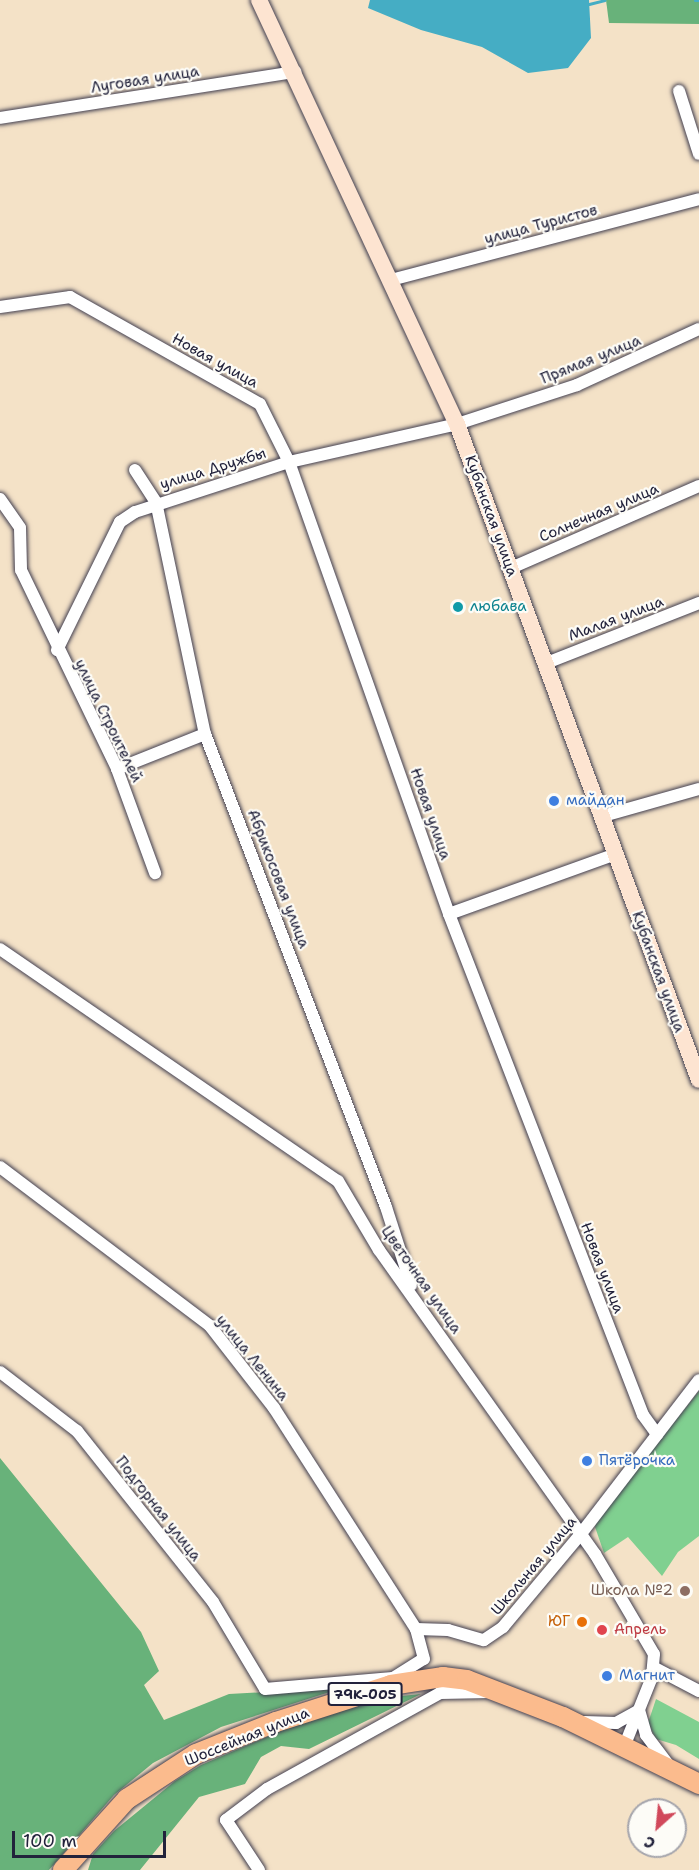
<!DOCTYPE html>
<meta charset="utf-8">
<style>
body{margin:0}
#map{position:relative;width:699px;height:1870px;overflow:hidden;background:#f4e2c7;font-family:"Shantell Sans",sans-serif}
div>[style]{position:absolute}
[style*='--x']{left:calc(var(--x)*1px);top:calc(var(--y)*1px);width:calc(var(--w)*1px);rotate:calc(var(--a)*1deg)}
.green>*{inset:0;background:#80d090}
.forest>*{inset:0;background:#68b27a}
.water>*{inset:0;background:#45adc4}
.stream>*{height:3px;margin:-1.5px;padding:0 1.5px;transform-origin:1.5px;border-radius:1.5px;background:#45adc4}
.roads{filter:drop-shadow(0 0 2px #423f50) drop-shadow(0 0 2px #423f50)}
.street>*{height:12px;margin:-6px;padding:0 6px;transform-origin:6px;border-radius:6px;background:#fff}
.secondary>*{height:16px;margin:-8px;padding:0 8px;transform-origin:8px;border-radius:8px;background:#fde4d1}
.primary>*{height:20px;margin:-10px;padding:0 10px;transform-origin:10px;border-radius:10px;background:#fbbb8d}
.dots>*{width:16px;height:16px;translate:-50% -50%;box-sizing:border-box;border:3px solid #fdfcf7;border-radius:50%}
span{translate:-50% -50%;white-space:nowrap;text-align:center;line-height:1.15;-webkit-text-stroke:4.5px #fdfcf7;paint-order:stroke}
.shield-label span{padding:2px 4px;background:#fdfcf7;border:2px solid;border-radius:4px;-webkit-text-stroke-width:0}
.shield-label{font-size:14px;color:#22223b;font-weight:700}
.street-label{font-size:15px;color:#22223b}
.culture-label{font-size:15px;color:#0d838f}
.left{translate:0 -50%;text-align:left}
.shop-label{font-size:15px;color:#366cbe}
.education-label{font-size:15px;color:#785e54}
.right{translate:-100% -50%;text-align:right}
.food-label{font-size:15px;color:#c56008}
.health-label{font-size:15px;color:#be3a42}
.north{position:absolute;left:627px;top:1798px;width:60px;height:60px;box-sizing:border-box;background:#fdfcf7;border:2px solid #a5a5ac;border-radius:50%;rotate:207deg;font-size:16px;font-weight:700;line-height:24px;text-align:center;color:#22223b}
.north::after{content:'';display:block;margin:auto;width:21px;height:27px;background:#d1495b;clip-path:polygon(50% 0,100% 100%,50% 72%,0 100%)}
.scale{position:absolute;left:12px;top:1831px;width:154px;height:27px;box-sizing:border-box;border:3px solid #22223b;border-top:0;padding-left:8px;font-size:18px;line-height:21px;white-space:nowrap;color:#22223b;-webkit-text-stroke:4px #fdfcf7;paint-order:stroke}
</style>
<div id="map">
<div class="green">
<i style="clip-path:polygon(699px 1391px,699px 1536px,678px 1552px,662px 1576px,628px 1537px,604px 1553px,595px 1527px,597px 1519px)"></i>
<i style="clip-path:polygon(656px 1699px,699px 1722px,699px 1759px,676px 1745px,656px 1739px,648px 1723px)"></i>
</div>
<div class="forest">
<i style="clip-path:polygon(606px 0,699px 0,699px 24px,609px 23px)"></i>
<i style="clip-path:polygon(0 1458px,141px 1632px,159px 1671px,144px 1685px,164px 1720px,229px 1694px,342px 1688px,221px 1727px,153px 1763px,114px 1795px,49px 1870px,0 1870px)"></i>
<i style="clip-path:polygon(421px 1694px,309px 1749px,281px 1746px,261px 1757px,245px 1784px,199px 1797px,140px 1870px,88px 1870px,93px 1854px,114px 1831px,175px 1781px,201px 1765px,309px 1719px,371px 1699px)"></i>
</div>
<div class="water">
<i style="clip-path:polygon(370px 0,589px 0,591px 38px,568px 68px,528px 73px,482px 47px,421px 30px,368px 8px)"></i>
</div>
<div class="stream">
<i style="--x:695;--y:0;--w:4;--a:0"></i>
<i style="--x:589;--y:4;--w:16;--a:-14"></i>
</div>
<div class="roads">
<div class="street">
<i style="--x:679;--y:91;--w:66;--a:72.4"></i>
<i style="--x:0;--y:118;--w:299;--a:-8.9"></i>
<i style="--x:391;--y:280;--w:318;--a:-14.7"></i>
<i style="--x:0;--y:307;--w:71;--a:-8.1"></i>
<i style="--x:70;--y:297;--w:218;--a:29.4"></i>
<i style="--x:260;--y:404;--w:65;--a:63.4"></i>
<i style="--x:289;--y:462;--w:479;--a:70.5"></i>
<i style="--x:449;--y:914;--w:537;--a:68.83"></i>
<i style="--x:643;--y:1415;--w:24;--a:54"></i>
<i style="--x:135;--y:470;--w:38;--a:57"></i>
<i style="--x:156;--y:502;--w:237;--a:78.1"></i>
<i style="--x:205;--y:734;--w:506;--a:69.06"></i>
<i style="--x:386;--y:1207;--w:82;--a:72.2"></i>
<i style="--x:0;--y:499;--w:35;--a:55"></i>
<i style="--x:20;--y:528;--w:42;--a:88.6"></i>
<i style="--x:21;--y:570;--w:221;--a:64.2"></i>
<i style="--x:117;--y:769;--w:111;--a:69.9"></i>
<i style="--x:511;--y:568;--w:205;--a:-23.6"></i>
<i style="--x:57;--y:650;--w:143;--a:-63.8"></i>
<i style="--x:120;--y:522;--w:18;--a:-34"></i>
<i style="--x:135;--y:512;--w:162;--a:-18"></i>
<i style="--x:289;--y:462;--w:172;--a:-12.7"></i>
<i style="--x:457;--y:424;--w:126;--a:-18"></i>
<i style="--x:577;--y:385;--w:134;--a:-24.7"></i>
<i style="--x:544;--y:664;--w:167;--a:-21.5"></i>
<i style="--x:117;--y:769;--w:95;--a:-21.7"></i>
<i style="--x:603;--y:816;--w:100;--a:-15.7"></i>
<i style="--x:449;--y:914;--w:177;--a:-19.8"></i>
<i style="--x:0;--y:949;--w:410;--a:34.5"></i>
<i style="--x:338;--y:1181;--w:80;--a:59.3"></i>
<i style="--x:379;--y:1250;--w:373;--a:54.6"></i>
<i style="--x:595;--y:1554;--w:116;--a:59.5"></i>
<i style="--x:654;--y:1654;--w:23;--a:95"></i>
<i style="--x:652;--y:1677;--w:75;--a:111.8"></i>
<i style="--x:0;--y:1167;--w:263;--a:37.1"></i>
<i style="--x:210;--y:1326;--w:104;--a:52"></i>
<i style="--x:274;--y:1408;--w:263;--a:57.3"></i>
<i style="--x:0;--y:1372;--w:97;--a:37.5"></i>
<i style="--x:77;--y:1431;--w:218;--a:51.5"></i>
<i style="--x:213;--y:1602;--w:101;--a:59.1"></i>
<i style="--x:265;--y:1689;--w:128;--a:-4.9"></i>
<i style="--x:393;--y:1678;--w:36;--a:-32"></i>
<i style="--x:424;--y:1659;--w:31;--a:-105"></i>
<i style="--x:416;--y:1629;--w:32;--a:2"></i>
<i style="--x:448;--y:1630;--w:37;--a:16"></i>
<i style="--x:484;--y:1640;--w:23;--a:-34"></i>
<i style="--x:503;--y:1627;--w:120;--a:-50.1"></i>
<i style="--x:580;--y:1535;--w:195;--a:-52.5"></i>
<i style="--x:653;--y:1667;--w:52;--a:27.6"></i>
<i style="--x:584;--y:1722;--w:32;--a:2"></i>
<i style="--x:616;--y:1723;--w:26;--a:-29"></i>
<i style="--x:639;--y:1710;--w:26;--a:74"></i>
<i style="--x:646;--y:1735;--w:38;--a:53"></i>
<i style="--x:259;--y:1870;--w:60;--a:-123.4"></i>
<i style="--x:226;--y:1820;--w:51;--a:-37.1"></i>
<i style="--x:267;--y:1789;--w:198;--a:-29"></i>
<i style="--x:440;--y:1693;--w:50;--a:-1.1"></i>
</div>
<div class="secondary">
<i style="--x:259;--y:0;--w:468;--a:65"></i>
<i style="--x:457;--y:424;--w:699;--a:69.75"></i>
</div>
<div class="primary">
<i style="--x:63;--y:1870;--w:96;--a:-48"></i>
<i style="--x:127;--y:1799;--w:82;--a:-33.1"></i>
<i style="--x:196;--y:1754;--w:86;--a:-21.8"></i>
<i style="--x:276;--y:1722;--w:121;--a:-17.8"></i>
<i style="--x:391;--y:1685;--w:53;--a:-8.7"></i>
<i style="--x:443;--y:1677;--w:24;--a:7"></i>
<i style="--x:467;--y:1680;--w:103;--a:21.1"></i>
<i style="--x:563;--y:1717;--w:152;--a:26.2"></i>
</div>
</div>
<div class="dots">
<i style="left:458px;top:607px;background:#0f9aa8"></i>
<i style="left:554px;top:801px;background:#3f7fe0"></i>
<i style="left:587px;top:1461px;background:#3f7fe0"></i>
<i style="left:685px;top:1591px;background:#8d6e63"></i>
<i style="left:582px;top:1622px;background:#e8710a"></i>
<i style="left:602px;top:1630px;background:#e0444e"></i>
<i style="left:607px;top:1676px;background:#3f7fe0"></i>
</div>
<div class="shield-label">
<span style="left:365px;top:1694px">79К-005</span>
</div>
<div class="street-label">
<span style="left:145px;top:80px;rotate:-9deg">Луговая улица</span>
<span style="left:541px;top:225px;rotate:-15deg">улица Туристов</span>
<span style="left:591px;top:360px;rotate:-22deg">Прямая улица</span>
<span style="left:215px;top:361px;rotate:29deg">Новая улица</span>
<span style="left:213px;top:469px;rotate:-17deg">улица Дружбы</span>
<span style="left:599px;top:513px;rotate:-23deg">Солнечная улица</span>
<span style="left:491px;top:516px;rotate:70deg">Кубанская улица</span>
<span style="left:616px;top:619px;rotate:-21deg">Малая улица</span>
<span style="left:108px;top:721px;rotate:64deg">улица Строителей</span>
<span style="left:430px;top:814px;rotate:71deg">Новая улица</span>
<span style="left:278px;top:879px;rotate:69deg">Абрикосовая улица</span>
<span style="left:658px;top:972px;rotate:70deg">Кубанская улица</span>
<span style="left:602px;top:1268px;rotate:69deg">Новая улица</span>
<span style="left:421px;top:1280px;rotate:55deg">Цветочная улица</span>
<span style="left:252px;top:1358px;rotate:51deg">улица Ленина</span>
<span style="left:158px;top:1509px;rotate:52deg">Подгорная улица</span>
<span style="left:534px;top:1566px;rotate:-50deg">Школьная улица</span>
<span style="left:247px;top:1737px;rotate:-22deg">Шоссейная улица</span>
</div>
<div class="culture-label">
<span class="left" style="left:470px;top:607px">любава</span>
</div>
<div class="shop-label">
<span class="left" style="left:566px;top:801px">майдан</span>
<span class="left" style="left:599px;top:1461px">Пятёрочка</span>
<span class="left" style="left:619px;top:1676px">Магнит</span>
</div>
<div class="education-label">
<span class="right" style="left:673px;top:1591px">Школа №2</span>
</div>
<div class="food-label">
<span class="right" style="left:570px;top:1622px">ЮГ</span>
</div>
<div class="health-label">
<span class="left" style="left:614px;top:1630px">Апрель</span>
</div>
<div class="north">С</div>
<div class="scale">100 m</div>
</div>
